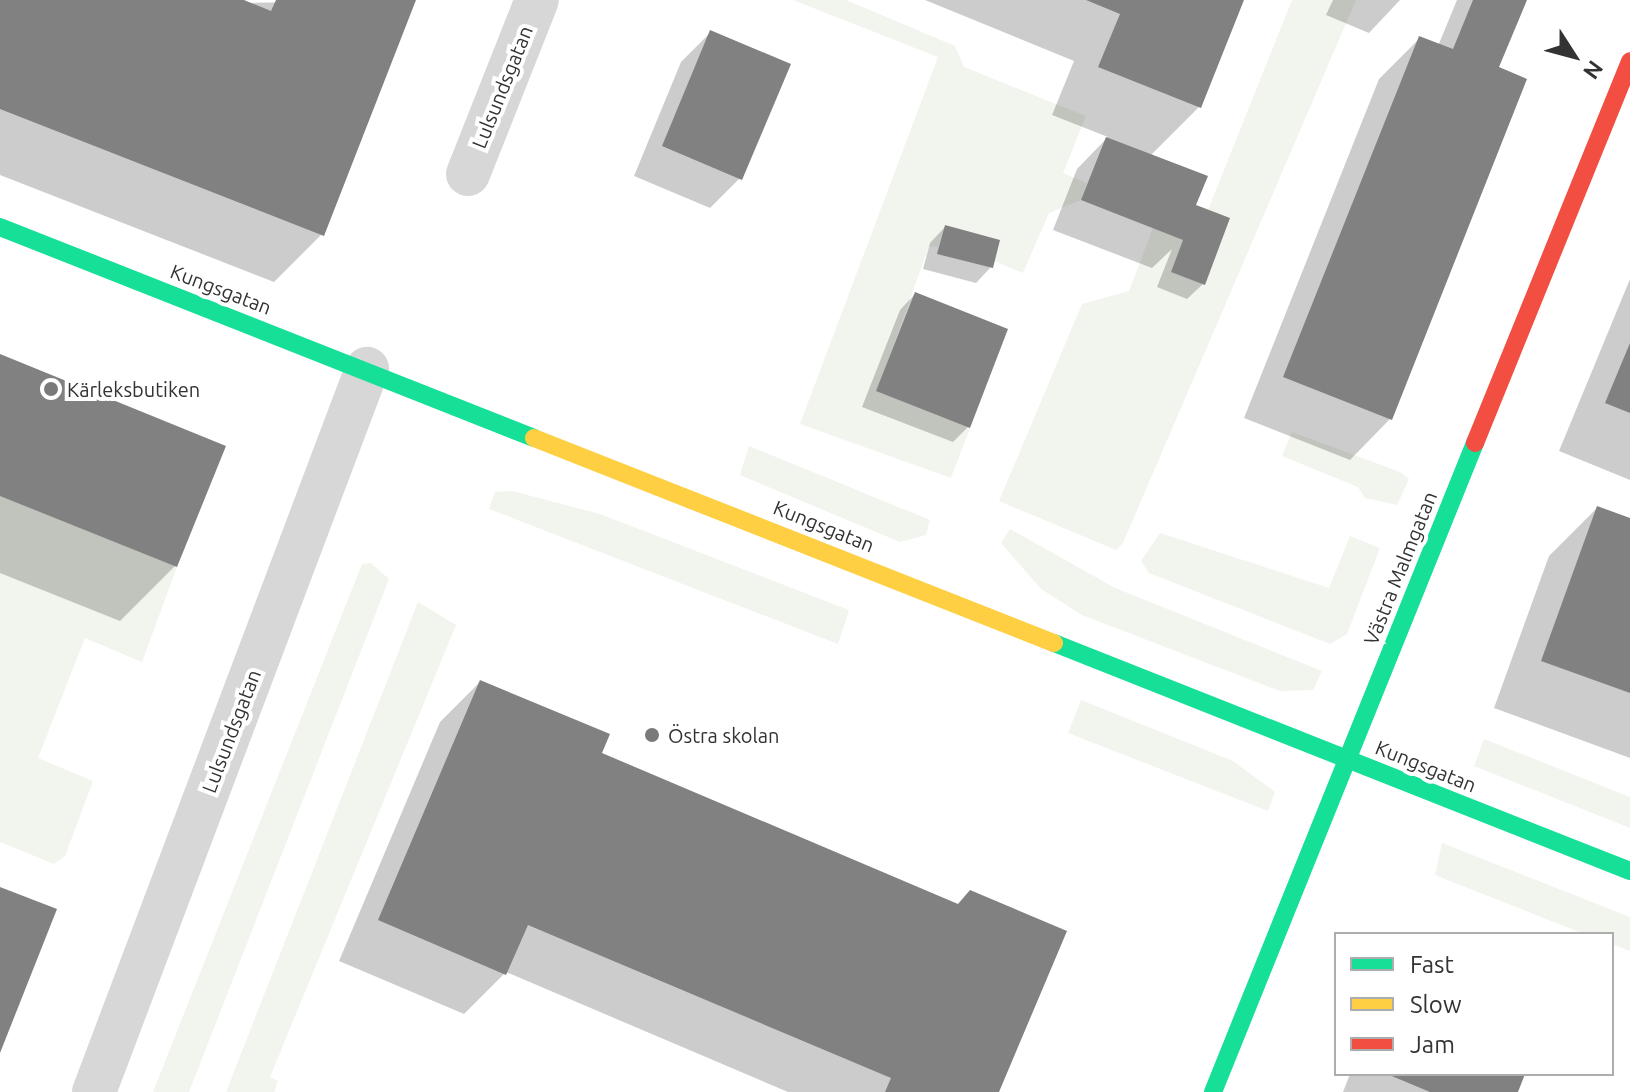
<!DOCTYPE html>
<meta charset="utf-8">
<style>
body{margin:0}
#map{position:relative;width:1630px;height:1092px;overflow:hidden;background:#fff;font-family:Ubuntu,sans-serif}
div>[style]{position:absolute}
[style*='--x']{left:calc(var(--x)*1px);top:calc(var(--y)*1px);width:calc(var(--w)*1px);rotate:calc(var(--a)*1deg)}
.green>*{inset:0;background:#f1f5ed}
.shadow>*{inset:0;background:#0003}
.building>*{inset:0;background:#818181}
.street>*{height:44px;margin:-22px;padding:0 22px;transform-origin:22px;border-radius:22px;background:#d7d7d7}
.fast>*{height:18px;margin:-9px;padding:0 9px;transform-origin:9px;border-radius:9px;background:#16e098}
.slow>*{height:18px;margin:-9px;padding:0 9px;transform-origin:9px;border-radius:9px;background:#ffcf43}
.jam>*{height:18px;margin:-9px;padding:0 9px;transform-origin:9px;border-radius:9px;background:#f24e42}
.dots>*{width:22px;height:22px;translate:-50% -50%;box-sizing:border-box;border:4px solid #fff;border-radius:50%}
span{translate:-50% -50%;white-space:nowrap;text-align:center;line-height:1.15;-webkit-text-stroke:8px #fff;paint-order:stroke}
.street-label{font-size:20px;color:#333}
.poi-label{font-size:20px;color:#333}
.left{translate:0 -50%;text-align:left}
.legend{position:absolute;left:1334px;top:932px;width:280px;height:144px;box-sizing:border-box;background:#fff;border:2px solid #adadad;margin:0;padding:10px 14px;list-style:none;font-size:24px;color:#333}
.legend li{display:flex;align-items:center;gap:16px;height:40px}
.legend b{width:40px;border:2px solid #adadad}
.north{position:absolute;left:1534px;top:16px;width:80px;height:80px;-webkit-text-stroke:6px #fff;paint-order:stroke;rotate:126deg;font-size:22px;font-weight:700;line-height:32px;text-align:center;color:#333}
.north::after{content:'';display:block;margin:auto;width:28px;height:36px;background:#333;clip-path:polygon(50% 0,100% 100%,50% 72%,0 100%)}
</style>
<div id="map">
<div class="green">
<i style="clip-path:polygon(793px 0,846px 0,955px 46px,964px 67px,1086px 116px,1063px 173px,1087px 183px,1081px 200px,1049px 213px,1023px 273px,994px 261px,999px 240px,945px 225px,938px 247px,929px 246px,877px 391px,970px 428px,951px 478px,800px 424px,938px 57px)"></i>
<i style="clip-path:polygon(1292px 0,1356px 0,1123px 543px,1116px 550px,999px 501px,1082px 304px,1129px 291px,1153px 228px,1183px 240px,1171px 272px,1205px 284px,1208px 210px)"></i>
<i style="clip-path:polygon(1292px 432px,1400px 472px,1409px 479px,1397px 505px,1365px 498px,1358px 487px,1282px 456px)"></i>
<i style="clip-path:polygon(749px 446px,930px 520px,926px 535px,900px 542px,740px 475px)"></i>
<i style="clip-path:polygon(512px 491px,600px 514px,849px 610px,838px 644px,489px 509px,495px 492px)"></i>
<i style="clip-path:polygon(0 496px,177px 567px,142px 662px,85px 638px,38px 758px,93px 781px,65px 856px,54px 864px,0 842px)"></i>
<i style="clip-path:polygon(1010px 529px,1115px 588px,1322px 671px,1313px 690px,1280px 691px,1082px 615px,1041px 589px,1001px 543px)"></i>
<i style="clip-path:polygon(1160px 533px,1329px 588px,1350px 536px,1380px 548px,1347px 634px,1330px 644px,1149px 573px,1141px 561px)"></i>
<i style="clip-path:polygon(371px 563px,389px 579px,189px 1092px,153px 1092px,362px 564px)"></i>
<i style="clip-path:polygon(418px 602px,456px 625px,270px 1077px,278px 1081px,274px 1092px,226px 1092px)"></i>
<i style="clip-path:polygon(1081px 700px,1233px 761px,1275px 792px,1268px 811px,1068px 733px)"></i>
<i style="clip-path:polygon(1484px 739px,1630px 797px,1630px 828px,1474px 766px)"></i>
<i style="clip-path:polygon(1442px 843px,1630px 917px,1630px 951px,1612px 944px,1612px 934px,1584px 934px,1435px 875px)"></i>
</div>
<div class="shadow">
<i style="clip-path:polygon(0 0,247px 3px,414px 0,322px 234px,274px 282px,0 175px)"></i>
<i style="clip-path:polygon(925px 0,1241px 0,1199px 107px,1150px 156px,1194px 207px,1203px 284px,1187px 299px,1157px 287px,1172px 249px,1152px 268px,1053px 230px,1077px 169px,1108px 137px,1052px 115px,1074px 61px)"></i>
<i style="clip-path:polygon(1333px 0,1400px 0,1369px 33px,1326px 15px)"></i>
<i style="clip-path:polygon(1457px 0,1524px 0,1495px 68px,1524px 80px,1390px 419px,1350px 460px,1244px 418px,1379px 79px,1420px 38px,1438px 46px)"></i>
<i style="clip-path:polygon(711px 32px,740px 178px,710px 208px,634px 176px,681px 62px)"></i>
<i style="clip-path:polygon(945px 227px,991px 267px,976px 283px,923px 269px,930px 243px)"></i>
<i style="clip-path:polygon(1630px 279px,1630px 480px,1559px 451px)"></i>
<i style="clip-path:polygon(915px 294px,968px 427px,953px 442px,862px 407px,900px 310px)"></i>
<i style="clip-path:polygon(0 356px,224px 447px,175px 566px,120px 621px,0 573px)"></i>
<i style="clip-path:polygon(1597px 508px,1630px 520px,1630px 758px,1494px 708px,1549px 556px)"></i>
<i style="clip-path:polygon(480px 682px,599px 754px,996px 1092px,788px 1092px,506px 972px,464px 1014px,339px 961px,440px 722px)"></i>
<i style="clip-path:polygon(1350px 1074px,1523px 1074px,1516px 1092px,1343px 1092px)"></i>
</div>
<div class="building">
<i style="clip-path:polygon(0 0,244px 0,271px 11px,276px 0,416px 0,324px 236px,0 109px)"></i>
<i style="clip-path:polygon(1086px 0,1244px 0,1201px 108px,1098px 67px,1120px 14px)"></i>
<i style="clip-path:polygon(1473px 0,1527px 0,1499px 67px,1527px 79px,1392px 420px,1283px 377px,1419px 36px,1453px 49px)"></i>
<i style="clip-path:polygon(710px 30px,791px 64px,742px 180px,662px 146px)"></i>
<i style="clip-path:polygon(1106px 137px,1208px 176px,1196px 205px,1230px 218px,1205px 285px,1171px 272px,1183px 240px,1081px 200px)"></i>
<i style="clip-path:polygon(945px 225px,1000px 240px,993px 268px,937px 254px)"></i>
<i style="clip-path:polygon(915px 292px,1008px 329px,970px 428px,876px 391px)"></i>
<i style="clip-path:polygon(1630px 343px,1630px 413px,1605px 403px)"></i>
<i style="clip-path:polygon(0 354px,226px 446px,177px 567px,0 496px)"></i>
<i style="clip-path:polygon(1597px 506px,1630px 518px,1630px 693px,1541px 661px)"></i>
<i style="clip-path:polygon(480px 680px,610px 734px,602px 753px,958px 904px,970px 890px,1067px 931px,999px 1092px,885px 1092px,891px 1078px,528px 925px,506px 975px,378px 920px)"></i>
<i style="clip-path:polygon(0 887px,57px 909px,0 1053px)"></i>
<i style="clip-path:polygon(1387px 1074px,1525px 1074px,1518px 1092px,1430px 1092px)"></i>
</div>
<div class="street">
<i style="--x:468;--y:174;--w:187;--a:-68.4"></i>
<i style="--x:94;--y:1092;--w:773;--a:-69.31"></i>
</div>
<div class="fast">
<i style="--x:0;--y:227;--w:574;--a:21.56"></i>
<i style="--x:1054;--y:643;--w:619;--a:21.6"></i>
<i style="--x:1213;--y:1092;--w:700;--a:-68.02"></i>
</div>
<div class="slow">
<i style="--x:534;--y:438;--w:559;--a:21.52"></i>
</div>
<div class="jam">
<i style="--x:1475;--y:443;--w:412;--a:-67.9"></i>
</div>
<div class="dots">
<i style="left:51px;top:389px;background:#7a7a7a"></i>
<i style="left:652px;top:735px;background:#7a7a7a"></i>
</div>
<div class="street-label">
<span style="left:502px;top:87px;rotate:-68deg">Lulsundsgatan</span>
<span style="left:221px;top:289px;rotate:21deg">Kungsgatan</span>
<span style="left:824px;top:526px;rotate:22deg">Kungsgatan</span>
<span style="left:1400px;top:568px;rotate:-68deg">Västra Malmgatan</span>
<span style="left:231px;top:731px;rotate:-69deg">Lulsundsgatan</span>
<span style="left:1426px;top:766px;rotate:22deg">Kungsgatan</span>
</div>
<div class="poi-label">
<span class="left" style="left:67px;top:389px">Kärleksbutiken</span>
<span class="left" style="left:668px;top:735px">Östra skolan</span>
</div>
<ul class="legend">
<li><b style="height:10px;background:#16e098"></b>Fast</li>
<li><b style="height:10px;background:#ffcf43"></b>Slow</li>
<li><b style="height:10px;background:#f24e42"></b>Jam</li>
</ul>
<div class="north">N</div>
</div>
